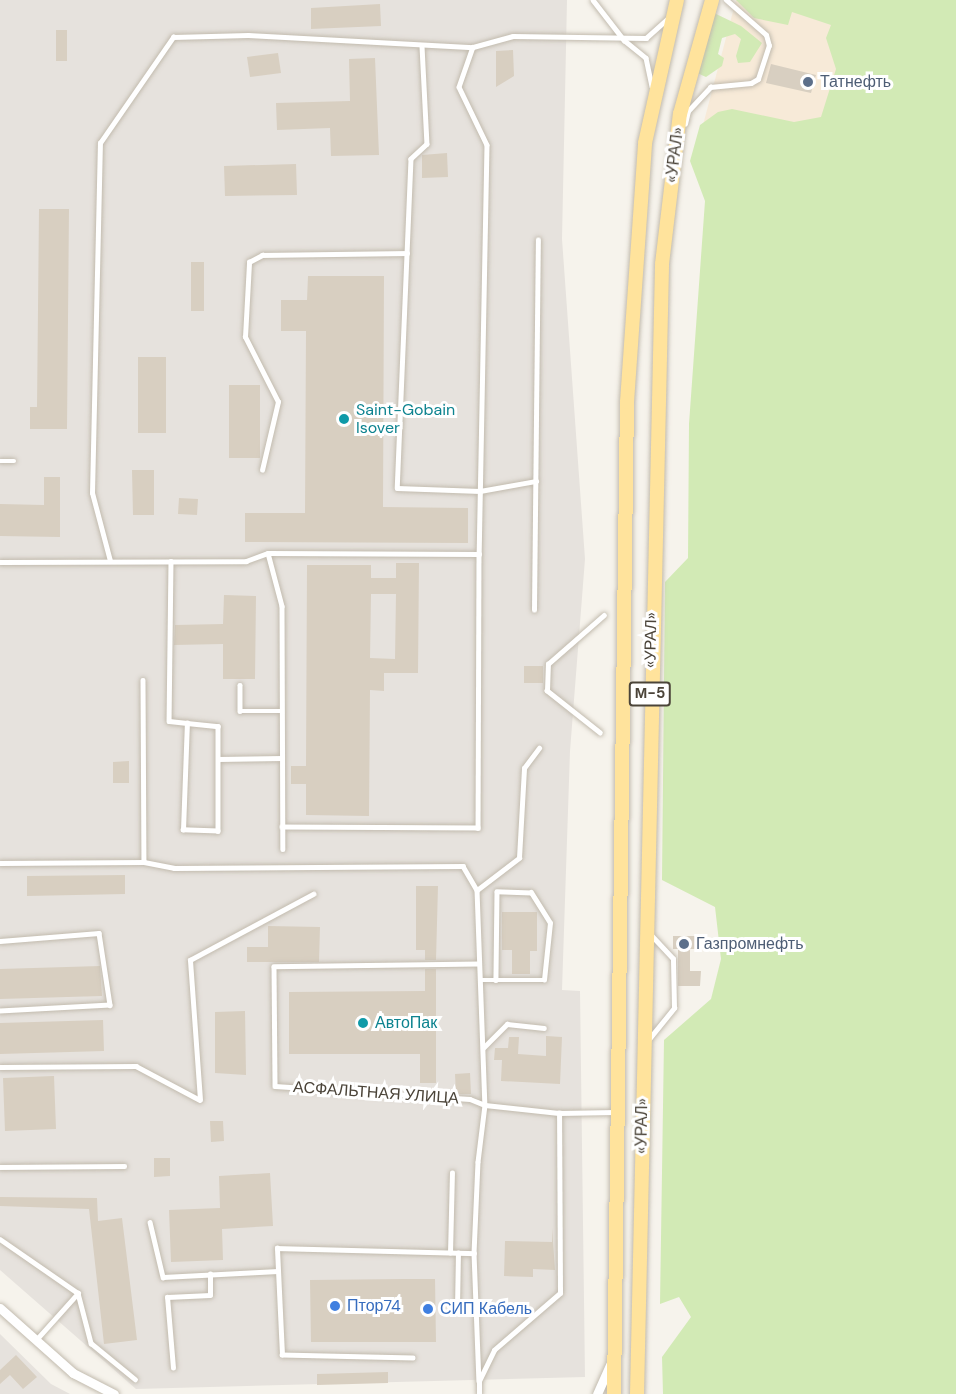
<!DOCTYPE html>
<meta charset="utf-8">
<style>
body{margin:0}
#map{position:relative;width:956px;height:1394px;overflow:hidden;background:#f6f3ec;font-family:"DM Sans",sans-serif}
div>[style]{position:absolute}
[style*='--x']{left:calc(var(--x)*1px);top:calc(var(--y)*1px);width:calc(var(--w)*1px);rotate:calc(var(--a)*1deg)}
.commercial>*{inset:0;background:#f7ead8}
.industrial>*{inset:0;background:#e6e2dd}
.green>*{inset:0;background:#d2eab5}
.building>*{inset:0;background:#d8cfc1}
.roads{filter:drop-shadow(0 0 2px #c2bbae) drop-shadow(0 0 2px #c2bbae)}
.service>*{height:4.5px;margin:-2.25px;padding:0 2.25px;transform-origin:2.25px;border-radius:2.25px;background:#fff}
.minor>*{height:9px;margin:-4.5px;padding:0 4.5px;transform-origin:4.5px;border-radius:4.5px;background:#fff}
.primary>*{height:14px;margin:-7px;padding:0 7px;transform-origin:7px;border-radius:7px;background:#ffe39c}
.dots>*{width:16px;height:16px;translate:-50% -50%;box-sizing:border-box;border:3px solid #fff;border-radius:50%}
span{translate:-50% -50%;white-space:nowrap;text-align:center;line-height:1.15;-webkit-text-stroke:6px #fff;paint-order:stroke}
.shield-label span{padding:2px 4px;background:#fff;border:2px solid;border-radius:4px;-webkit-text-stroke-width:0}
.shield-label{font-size:15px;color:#4b4439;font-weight:700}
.service-label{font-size:16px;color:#4e5e75}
.left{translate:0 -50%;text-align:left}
.street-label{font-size:16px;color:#4b4439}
.culture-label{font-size:16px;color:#0d838f}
.shop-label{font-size:16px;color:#366cbe}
</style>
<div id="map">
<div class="commercial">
<i style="clip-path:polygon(736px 0,791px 0,879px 30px,851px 145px,703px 125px)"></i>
</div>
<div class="industrial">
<i style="clip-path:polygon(0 0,567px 0,562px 239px,585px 559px,570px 751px,562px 990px,580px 991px,585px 1377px,136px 1389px,0 1270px)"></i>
<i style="clip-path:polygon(0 1334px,51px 1384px,70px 1394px,0 1394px)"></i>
</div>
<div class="green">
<i style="clip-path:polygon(736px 0,956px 0,956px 1394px,663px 1394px,662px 1357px,691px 1317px,679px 1297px,660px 1304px,664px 1040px,711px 999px,721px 959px,715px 907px,662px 880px,665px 582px,688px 558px,689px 424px,705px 201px,690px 161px,700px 125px,718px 112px,732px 109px,794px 122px,821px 117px,836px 69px,826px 38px,831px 25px,792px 12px,788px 25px,754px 18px)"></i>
<i style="clip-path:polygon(712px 12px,741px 26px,762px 43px,750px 62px,738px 63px,736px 56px,741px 39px,735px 34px,722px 38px,718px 54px,724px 58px,722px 66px,706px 77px,697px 73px)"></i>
</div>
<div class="building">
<i style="clip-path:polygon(380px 4px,381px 26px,311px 29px,311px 8px)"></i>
<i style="clip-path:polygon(56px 30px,67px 30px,67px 61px,56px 61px)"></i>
<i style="clip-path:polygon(513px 50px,514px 76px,496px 87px,496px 51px)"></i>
<i style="clip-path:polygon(278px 53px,281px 73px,250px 77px,247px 57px)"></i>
<i style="clip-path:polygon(375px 58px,379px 155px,331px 156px,330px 128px,277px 130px,276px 103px,350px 101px,349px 59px)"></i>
<i style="clip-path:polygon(771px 64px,816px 75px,811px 93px,766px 83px)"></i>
<i style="clip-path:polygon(447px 153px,448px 177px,422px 178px,422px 155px)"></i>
<i style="clip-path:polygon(296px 164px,297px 195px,225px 196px,224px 166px)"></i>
<i style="clip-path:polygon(39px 209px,69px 209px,67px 429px,30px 429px,30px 407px,37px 407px)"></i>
<i style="clip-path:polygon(191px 262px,204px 262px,204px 311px,191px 311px)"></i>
<i style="clip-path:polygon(308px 276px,384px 276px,383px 507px,468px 508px,468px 543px,245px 542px,245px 513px,305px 513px,306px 331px,281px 331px,281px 300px,307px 300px)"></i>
<i style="clip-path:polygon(138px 357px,166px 357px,166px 433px,138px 433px)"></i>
<i style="clip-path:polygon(229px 385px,260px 385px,260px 458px,229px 458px)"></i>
<i style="clip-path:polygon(132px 470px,154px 470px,154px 515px,133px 515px)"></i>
<i style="clip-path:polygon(44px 477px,60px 477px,60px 537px,0 536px,0 504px,44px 505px)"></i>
<i style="clip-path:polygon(179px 498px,198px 499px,197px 515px,178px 514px)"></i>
<i style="clip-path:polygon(evenodd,396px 563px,419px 563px,418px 673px,384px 673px,384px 691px,370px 690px,369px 816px,306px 815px,306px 784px,291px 784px,291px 766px,306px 766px,307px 565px,371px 565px,371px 578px,396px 578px,396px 563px,371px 594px,396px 594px,395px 659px,370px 658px,371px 594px)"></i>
<i style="clip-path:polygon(224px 595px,256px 596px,255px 679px,223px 679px,223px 644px,174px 645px,175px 625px,223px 624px)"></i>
<i style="clip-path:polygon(524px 666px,543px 666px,543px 683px,524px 683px)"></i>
<i style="clip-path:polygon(129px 761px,129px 783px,113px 783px,113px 762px)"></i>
<i style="clip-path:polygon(125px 875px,125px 894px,27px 896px,27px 876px)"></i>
<i style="clip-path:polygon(416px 886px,438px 886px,436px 960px,425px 960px,425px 950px,416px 950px)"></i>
<i style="clip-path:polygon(502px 912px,537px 912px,537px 951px,530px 951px,530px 974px,512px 974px,512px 950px,502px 950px)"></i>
<i style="clip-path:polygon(268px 926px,320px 927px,319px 962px,247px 962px,247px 947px,268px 947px)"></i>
<i style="clip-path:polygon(673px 936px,696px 936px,696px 949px,690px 949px,690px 971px,701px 971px,700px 986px,678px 986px,678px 949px,673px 949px)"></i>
<i style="clip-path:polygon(100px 966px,102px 996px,0 999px,0 969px)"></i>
<i style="clip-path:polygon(425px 969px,436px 969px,436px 1083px,420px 1083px,420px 1054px,289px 1054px,289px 992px,425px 991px)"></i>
<i style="clip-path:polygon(245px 1011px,246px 1075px,215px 1073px,215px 1012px)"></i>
<i style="clip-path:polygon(103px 1020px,104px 1051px,0 1054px,0 1023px)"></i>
<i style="clip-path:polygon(546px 1036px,562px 1037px,560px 1084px,501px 1081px,502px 1060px,494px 1060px,495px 1048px,508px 1048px,509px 1037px,519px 1037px,518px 1054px,546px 1056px)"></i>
<i style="clip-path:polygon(470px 1073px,471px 1094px,456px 1094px,455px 1074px)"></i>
<i style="clip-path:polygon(54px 1076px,56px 1129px,5px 1131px,3px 1078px)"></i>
<i style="clip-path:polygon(210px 1121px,223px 1121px,224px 1141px,211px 1142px)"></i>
<i style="clip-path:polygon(154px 1158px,170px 1158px,170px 1176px,154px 1177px)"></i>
<i style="clip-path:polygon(270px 1173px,273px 1226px,222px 1229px,223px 1260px,171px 1262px,169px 1210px,220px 1208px,219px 1176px)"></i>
<i style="clip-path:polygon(0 1197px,97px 1198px,98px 1221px,122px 1218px,137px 1340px,104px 1344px,89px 1209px,0 1206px)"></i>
<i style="clip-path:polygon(552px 1228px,555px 1270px,533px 1269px,533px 1277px,504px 1276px,505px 1241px,552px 1242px)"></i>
<i style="clip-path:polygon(403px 1279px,435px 1279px,436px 1342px,311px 1342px,310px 1280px)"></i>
<i style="clip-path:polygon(16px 1355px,37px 1377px,23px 1389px,10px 1375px,0 1384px,0 1370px)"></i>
<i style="clip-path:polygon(388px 1372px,388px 1383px,317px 1385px,317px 1374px)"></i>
</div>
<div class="roads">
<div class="service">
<i style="--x:593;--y:0;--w:51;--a:52.2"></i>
<i style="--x:624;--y:40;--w:28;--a:39"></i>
<i style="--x:646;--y:58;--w:29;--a:78"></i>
<i style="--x:422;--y:46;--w:98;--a:87.1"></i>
<i style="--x:427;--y:144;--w:22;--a:137"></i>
<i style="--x:411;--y:159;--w:329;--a:92.4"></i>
<i style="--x:397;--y:488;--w:83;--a:2.1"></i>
<i style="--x:480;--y:491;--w:57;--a:-10.1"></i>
<i style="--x:473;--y:47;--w:42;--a:109.3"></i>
<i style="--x:459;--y:87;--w:64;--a:64.2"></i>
<i style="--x:487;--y:145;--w:409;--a:91.1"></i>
<i style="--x:685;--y:124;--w:13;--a:-77"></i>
<i style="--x:688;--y:111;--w:33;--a:-47"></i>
<i style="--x:710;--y:87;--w:41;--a:-5.6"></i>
<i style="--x:751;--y:83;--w:8;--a:-30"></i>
<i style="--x:758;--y:79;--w:35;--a:-72"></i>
<i style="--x:769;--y:46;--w:11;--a:-105"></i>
<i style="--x:766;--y:35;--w:53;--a:-138.8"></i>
<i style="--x:0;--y:461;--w:14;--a:0"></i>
<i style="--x:262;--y:470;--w:70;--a:-76.8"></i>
<i style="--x:278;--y:402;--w:73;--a:-116.9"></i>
<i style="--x:245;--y:337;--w:75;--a:-86.9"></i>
<i style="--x:249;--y:262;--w:15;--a:-28"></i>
<i style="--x:262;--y:255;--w:145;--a:-0.8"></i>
<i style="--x:268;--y:553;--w:55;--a:75.2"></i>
<i style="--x:282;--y:606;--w:243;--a:89.8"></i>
<i style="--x:110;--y:561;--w:70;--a:-104.8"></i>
<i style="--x:92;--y:493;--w:350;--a:-88.7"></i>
<i style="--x:100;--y:143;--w:129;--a:-55.4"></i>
<i style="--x:173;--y:37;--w:75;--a:-1.5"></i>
<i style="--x:248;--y:35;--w:225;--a:3.1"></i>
<i style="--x:473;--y:47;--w:41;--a:-15.4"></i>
<i style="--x:513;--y:36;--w:133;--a:0.9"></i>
<i style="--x:646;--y:38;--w:30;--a:-42"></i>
<i style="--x:171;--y:561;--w:160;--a:90.7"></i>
<i style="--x:169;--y:721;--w:18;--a:6"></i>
<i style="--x:187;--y:723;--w:31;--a:6"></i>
<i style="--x:218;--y:726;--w:105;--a:90"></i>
<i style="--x:218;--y:831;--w:35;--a:-178"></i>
<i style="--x:183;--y:830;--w:107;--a:-87.9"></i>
<i style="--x:0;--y:562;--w:246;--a:-0.2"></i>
<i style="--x:246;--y:561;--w:23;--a:-20"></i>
<i style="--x:268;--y:553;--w:211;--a:0.3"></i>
<i style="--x:479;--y:554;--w:274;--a:90.2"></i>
<i style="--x:478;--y:828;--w:196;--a:-179.7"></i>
<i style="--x:534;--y:610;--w:370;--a:-89.4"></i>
<i style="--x:143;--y:680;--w:182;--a:89.7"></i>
<i style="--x:240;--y:685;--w:26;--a:90"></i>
<i style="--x:240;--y:711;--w:42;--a:0"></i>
<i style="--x:600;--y:733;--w:68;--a:-141.6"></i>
<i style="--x:547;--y:691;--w:27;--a:-88"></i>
<i style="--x:548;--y:664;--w:74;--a:-41.2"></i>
<i style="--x:218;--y:759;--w:64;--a:-0.9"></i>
<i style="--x:0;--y:863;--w:144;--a:-0.4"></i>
<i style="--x:144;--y:862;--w:31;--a:11"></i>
<i style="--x:174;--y:868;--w:289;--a:-0.4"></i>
<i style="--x:463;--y:866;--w:28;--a:60"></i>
<i style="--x:477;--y:890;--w:215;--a:87.9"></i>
<i style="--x:485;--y:1105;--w:57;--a:97"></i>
<i style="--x:478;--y:1162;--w:91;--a:92.5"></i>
<i style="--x:474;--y:1253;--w:128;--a:87.8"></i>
<i style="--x:477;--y:890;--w:53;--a:-37.3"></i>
<i style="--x:519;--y:858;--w:90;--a:-86.8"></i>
<i style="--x:524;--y:768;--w:25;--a:-53"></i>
<i style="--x:0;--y:941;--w:99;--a:-4.6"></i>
<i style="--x:99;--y:933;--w:73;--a:81.3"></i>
<i style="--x:110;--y:1005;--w:110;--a:176.9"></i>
<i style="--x:479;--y:964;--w:205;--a:179.2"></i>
<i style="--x:274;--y:967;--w:119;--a:89.5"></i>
<i style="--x:275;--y:1086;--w:195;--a:3.8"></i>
<i style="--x:470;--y:1099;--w:16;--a:22"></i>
<i style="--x:485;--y:1105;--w:74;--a:6.2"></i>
<i style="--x:559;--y:1113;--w:56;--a:-1"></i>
<i style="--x:480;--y:980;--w:64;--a:0"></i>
<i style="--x:544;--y:980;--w:57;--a:-84"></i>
<i style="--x:550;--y:923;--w:36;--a:-122"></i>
<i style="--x:531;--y:893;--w:34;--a:-178"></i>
<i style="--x:497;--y:892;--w:88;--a:90.7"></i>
<i style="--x:649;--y:1039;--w:40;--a:-51"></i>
<i style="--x:674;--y:1008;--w:49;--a:-91.2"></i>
<i style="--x:673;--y:959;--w:33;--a:-133"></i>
<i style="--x:483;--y:1048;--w:34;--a:-45"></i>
<i style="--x:507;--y:1024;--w:37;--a:6"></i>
<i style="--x:0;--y:1067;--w:136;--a:-0.4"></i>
<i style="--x:136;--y:1066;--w:72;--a:28"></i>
<i style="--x:200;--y:1100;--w:140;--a:-94.1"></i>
<i style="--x:190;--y:960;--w:140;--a:-28.2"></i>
<i style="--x:0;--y:1167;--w:124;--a:-0.5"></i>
<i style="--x:150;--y:1222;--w:57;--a:76.7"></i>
<i style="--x:163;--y:1277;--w:115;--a:-3"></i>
<i style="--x:0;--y:1239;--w:95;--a:34.7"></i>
<i style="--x:78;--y:1293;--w:52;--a:75.4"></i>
<i style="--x:91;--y:1343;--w:57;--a:39.3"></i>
<i style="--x:450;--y:1253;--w:80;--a:-88.6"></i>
<i style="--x:457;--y:1308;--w:55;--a:-89"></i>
<i style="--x:36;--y:1340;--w:63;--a:-48.2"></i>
<i style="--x:413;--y:1358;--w:131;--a:-178.7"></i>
<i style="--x:282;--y:1355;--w:107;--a:-92.7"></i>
<i style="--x:277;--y:1248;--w:197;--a:1.5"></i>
<i style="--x:173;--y:1368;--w:71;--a:-94.8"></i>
<i style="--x:167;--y:1297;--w:43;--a:-2.7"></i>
<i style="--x:210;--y:1295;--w:21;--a:-90"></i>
<i style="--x:479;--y:1394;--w:13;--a:-90"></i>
<i style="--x:479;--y:1381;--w:34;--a:-64"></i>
<i style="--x:494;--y:1350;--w:87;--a:-40.8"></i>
<i style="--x:560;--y:1293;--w:180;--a:-90.3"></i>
</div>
<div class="minor">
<i style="--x:0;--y:1308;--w:98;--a:41.7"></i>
<i style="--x:73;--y:1373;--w:46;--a:27.1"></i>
<i style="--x:597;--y:1394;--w:32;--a:-66"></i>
</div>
<div class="primary">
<i style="--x:614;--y:1394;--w:992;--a:-89.25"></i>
<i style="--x:627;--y:402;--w:260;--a:-86"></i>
<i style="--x:645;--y:143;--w:147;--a:-77.4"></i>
<i style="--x:637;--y:1394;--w:1130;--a:-88.73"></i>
<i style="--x:662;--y:264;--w:151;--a:-83.2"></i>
<i style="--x:680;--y:114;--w:118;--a:-74.3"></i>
</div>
</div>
<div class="dots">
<i style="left:808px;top:82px;background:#5c6f8a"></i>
<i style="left:344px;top:419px;background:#0f9aa8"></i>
<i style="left:684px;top:944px;background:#5c6f8a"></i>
<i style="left:363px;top:1023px;background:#0f9aa8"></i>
<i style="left:335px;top:1306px;background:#3f7fe0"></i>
<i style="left:428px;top:1309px;background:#3f7fe0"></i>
</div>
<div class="shield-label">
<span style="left:650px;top:694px">М-5</span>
</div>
<div class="service-label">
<span class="left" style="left:820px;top:82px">Татнефть</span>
<span class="left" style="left:696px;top:944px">Газпромнефть</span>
</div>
<div class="street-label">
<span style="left:675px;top:155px;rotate:-83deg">«УРАЛ»</span>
<span style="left:651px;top:640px;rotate:-89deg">«УРАЛ»</span>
<span style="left:376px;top:1093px;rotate:4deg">АСФАЛЬТНАЯ УЛИЦА</span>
<span style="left:642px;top:1126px;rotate:-89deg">«УРАЛ»</span>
</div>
<div class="culture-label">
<span class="left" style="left:356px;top:419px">Saint-Gobain<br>Isover</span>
<span class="left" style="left:375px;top:1023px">АвтоПак</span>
</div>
<div class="shop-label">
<span class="left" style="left:347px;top:1306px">Птор74</span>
<span class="left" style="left:440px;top:1309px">СИП Кабель</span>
</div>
</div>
